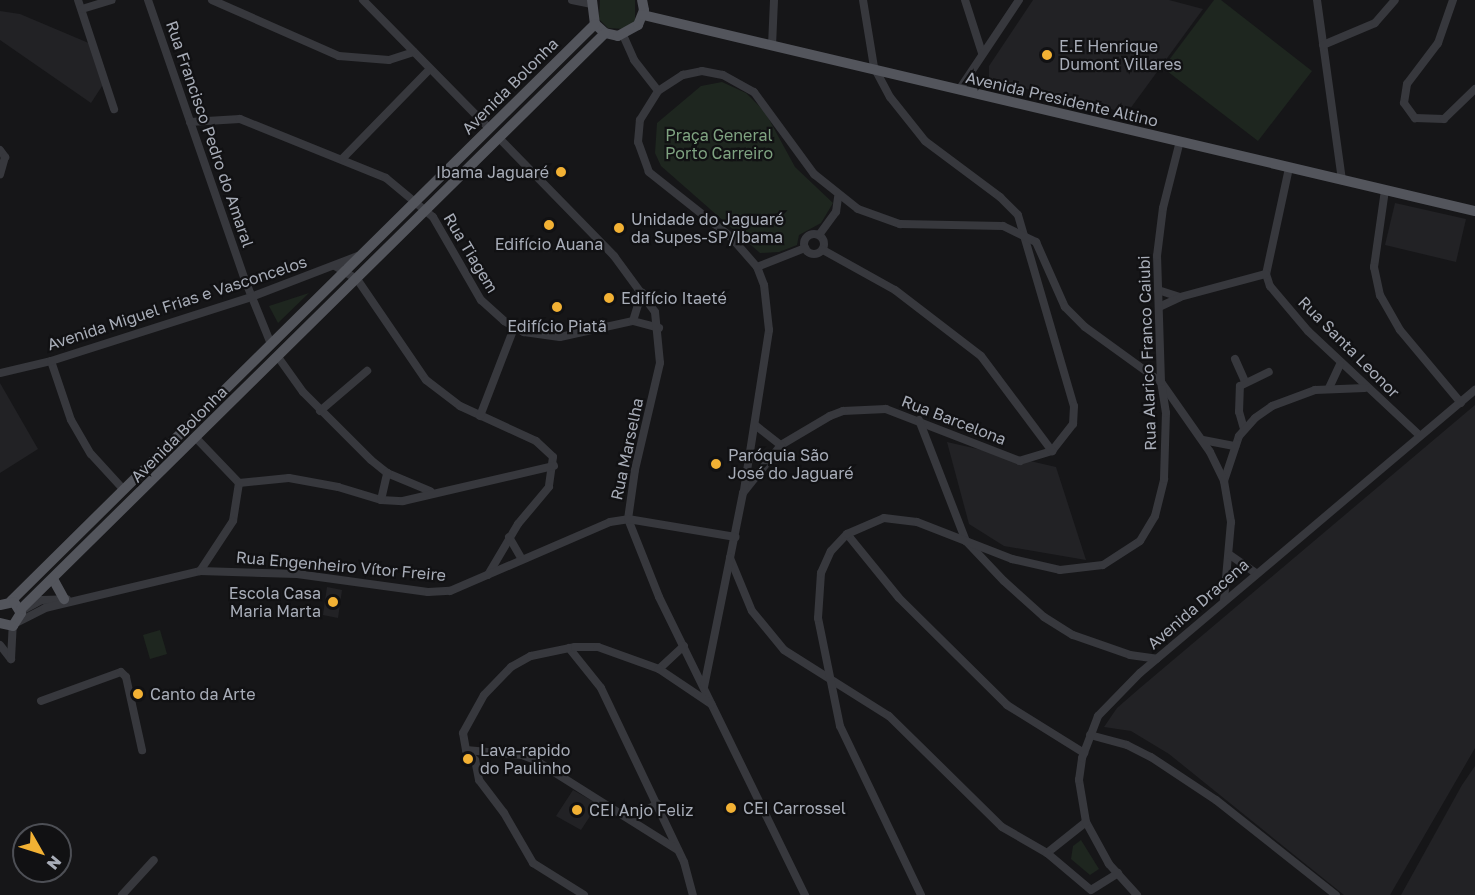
<!DOCTYPE html>
<meta charset="utf-8">
<style>
body{margin:0}
#map{position:relative;width:1475px;height:895px;overflow:hidden;background:#161618;font-family:"Golos Text",sans-serif}
div>[style]{position:absolute}
[style*='--x']{left:calc(var(--x)*1px);top:calc(var(--y)*1px);width:calc(var(--w)*1px);rotate:calc(var(--a)*1deg)}
.built>*{inset:0;background:#222225}
.green>*{inset:0;background:#1e261f}
.minor>*{height:8px;margin:-4px;padding:0 4px;transform-origin:4px;border-radius:4px;background:#37383d}
.minor>.ring{margin:-4px;padding:0;box-sizing:content-box;background:none;border:8px solid #37383d;border-radius:50%}
.major>*{height:10px;margin:-5px;padding:0 5px;transform-origin:5px;border-radius:5px;background:#53555c}
.dots>*{width:16px;height:16px;translate:-50% -50%;box-sizing:border-box;border:3px solid #111113;border-radius:50%}
span{translate:-50% -50%;white-space:nowrap;text-align:center;line-height:1.15;-webkit-text-stroke:4.5px #111113;paint-order:stroke}
.poi-label{font-size:16px;color:#a8adb8}
.left{translate:0 -50%;text-align:left}
.right{translate:-100% -50%;text-align:right}
.street-label{font-size:16px;color:#a8adb8}
.park-label{font-size:16px;color:#7fa381}
.north{position:absolute;left:12px;top:823px;width:60px;height:60px;box-sizing:border-box;background:#111113;border:2px solid #4d4f55;border-radius:50%;rotate:129deg;font-size:16px;font-weight:700;line-height:24px;text-align:center;color:#a8adb8}
.north::after{content:'';display:block;margin:auto;width:21px;height:27px;background:#f2b134;clip-path:polygon(50% 0,100% 100%,50% 72%,0 100%)}
</style>
<div id="map">
<div class="built">
<i style="clip-path:polygon(1033px 0,1169px 0,1203px 9px,1127px 113px,989px 80px,989px 66px)"></i>
<i style="clip-path:polygon(0 11px,20px 14px,91px 44px,104px 83px,91px 103px,0 40px)"></i>
<i style="clip-path:polygon(1395px 203px,1466px 219px,1456px 262px,1385px 245px)"></i>
<i style="clip-path:polygon(0 383px,38px 449px,0 473px)"></i>
<i style="clip-path:polygon(1475px 405px,1475px 748px,1390px 895px,1344px 895px,1169px 754px,1131px 731px,1104px 727px,1117px 708px,1140px 688px)"></i>
<i style="clip-path:polygon(947px 442px,1056px 467px,1086px 560px,1004px 546px,969px 524px)"></i>
<i style="clip-path:polygon(327px 587px,342px 590px,338px 618px,323px 615px)"></i>
<i style="clip-path:polygon(1475px 766px,1475px 895px,1401px 895px,1462px 785px)"></i>
<i style="clip-path:polygon(573px 790px,598px 804px,581px 830px,556px 816px)"></i>
</div>
<div class="green">
<i style="clip-path:polygon(600px 0,635px 0,635px 21px,625px 29px,608px 28px,599px 19px)"></i>
<i style="clip-path:polygon(1214px 0,1221px 0,1312px 71px,1258px 141px,1163px 68px)"></i>
<i style="clip-path:polygon(722px 82px,746px 93px,765px 112px,795px 167px,833px 203px,821px 223px,799px 235px,797px 245px,779px 252px,760px 253px,661px 166px,655px 153px,657px 123px,701px 86px)"></i>
<i style="clip-path:polygon(309px 293px,278px 323px,269px 306px)"></i>
<i style="clip-path:polygon(160px 630px,167px 654px,150px 659px,143px 635px)"></i>
<i style="clip-path:polygon(1081px 840px,1099px 869px,1090px 875px,1071px 859px,1073px 846px)"></i>
</div>
<div class="minor">
<i style="--x:78;--y:0;--w:115;--a:71.7"></i>
<i style="--x:148;--y:0;--w:296;--a:70.9"></i>
<i style="--x:245;--y:280;--w:69;--a:67.9"></i>
<i style="--x:212;--y:0;--w:139;--a:23.8"></i>
<i style="--x:339;--y:56;--w:50;--a:4.6"></i>
<i style="--x:389;--y:60;--w:26;--a:-18"></i>
<i style="--x:363;--y:0;--w:180;--a:45.5"></i>
<i style="--x:572;--y:0;--w:19;--a:12"></i>
<i style="--x:863;--y:0;--w:68;--a:80.7"></i>
<i style="--x:874;--y:67;--w:34;--a:62"></i>
<i style="--x:890;--y:97;--w:56;--a:51.5"></i>
<i style="--x:925;--y:141;--w:94;--a:36.7"></i>
<i style="--x:1000;--y:197;--w:25;--a:45"></i>
<i style="--x:1018;--y:215;--w:199;--a:73.7"></i>
<i style="--x:1074;--y:406;--w:18;--a:93"></i>
<i style="--x:1073;--y:424;--w:34;--a:128"></i>
<i style="--x:1052;--y:451;--w:34;--a:163"></i>
<i style="--x:1020;--y:461;--w:144;--a:-158.8"></i>
<i style="--x:886;--y:409;--w:43;--a:177.3"></i>
<i style="--x:843;--y:411;--w:14;--a:159"></i>
<i style="--x:830;--y:416;--w:57;--a:149.4"></i>
<i style="--x:781;--y:445;--w:61;--a:128.4"></i>
<i style="--x:743;--y:493;--w:66;--a:101.3"></i>
<i style="--x:730;--y:558;--w:57;--a:67.5"></i>
<i style="--x:752;--y:611;--w:50;--a:50.6"></i>
<i style="--x:784;--y:650;--w:124;--a:32.2"></i>
<i style="--x:889;--y:716;--w:158;--a:44.5"></i>
<i style="--x:1002;--y:827;--w:52;--a:30"></i>
<i style="--x:965;--y:0;--w:56;--a:72.2"></i>
<i style="--x:1317;--y:0;--w:182;--a:82.1"></i>
<i style="--x:1453;--y:0;--w:46;--a:109.2"></i>
<i style="--x:1438;--y:43;--w:51;--a:127.1"></i>
<i style="--x:1407;--y:84;--w:19;--a:99"></i>
<i style="--x:1404;--y:103;--w:19;--a:54"></i>
<i style="--x:1415;--y:118;--w:29;--a:2"></i>
<i style="--x:1444;--y:119;--w:43;--a:-44.1"></i>
<i style="--x:82;--y:9;--w:31;--a:-17"></i>
<i style="--x:623;--y:35;--w:27;--a:66"></i>
<i style="--x:634;--y:60;--w:39;--a:52"></i>
<i style="--x:1323;--y:45;--w:56;--a:-22.9"></i>
<i style="--x:1375;--y:23;--w:30;--a:-49"></i>
<i style="--x:772;--y:46;--w:46;--a:-87.5"></i>
<i style="--x:959;--y:90;--w:108;--a:-56.3"></i>
<i style="--x:190;--y:122;--w:50;--a:-3.4"></i>
<i style="--x:240;--y:119;--w:157;--a:22"></i>
<i style="--x:386;--y:178;--w:61;--a:39.7"></i>
<i style="--x:433;--y:217;--w:96;--a:60"></i>
<i style="--x:481;--y:300;--w:31;--a:42"></i>
<i style="--x:504;--y:321;--w:23;--a:29"></i>
<i style="--x:524;--y:332;--w:36;--a:8"></i>
<i style="--x:560;--y:337;--w:75;--a:-12.4"></i>
<i style="--x:633;--y:321;--w:27;--a:15"></i>
<i style="--x:499;--y:138;--w:165;--a:45.7"></i>
<i style="--x:614;--y:256;--w:69;--a:53.8"></i>
<i style="--x:655;--y:312;--w:51;--a:84.4"></i>
<i style="--x:660;--y:363;--w:110;--a:103.2"></i>
<i style="--x:635;--y:470;--w:49;--a:98.1"></i>
<i style="--x:628;--y:519;--w:84;--a:68.3"></i>
<i style="--x:659;--y:597;--w:332;--a:63.9"></i>
<i style="--x:0;--y:150;--w:9;--a:54"></i>
<i style="--x:5;--y:157;--w:18;--a:106"></i>
<i style="--x:343;--y:158;--w:124;--a:-45.7"></i>
<i style="--x:1289;--y:168;--w:108;--a:102.2"></i>
<i style="--x:1266;--y:274;--w:13;--a:72"></i>
<i style="--x:1270;--y:286;--w:59;--a:49.8"></i>
<i style="--x:1308;--y:331;--w:152;--a:43.1"></i>
<i style="--x:1385;--y:190;--w:78;--a:98.1"></i>
<i style="--x:1374;--y:267;--w:29;--a:78"></i>
<i style="--x:1380;--y:295;--w:40;--a:60.3"></i>
<i style="--x:1400;--y:330;--w:95;--a:50.1"></i>
<i class="ring" style="left:804px;top:234px;width:12px;height:12px"></i>
<i style="--x:819;--y:235;--w:29;--a:-54"></i>
<i style="--x:836;--y:212;--w:15;--a:-82"></i>
<i style="--x:823;--y:250;--w:82;--a:29.1"></i>
<i style="--x:895;--y:290;--w:108;--a:37.5"></i>
<i style="--x:981;--y:356;--w:119;--a:53.2"></i>
<i style="--x:335;--y:266;--w:26;--a:31"></i>
<i style="--x:357;--y:279;--w:122;--a:55.7"></i>
<i style="--x:426;--y:380;--w:43;--a:37.4"></i>
<i style="--x:460;--y:406;--w:84;--a:24.7"></i>
<i style="--x:536;--y:441;--w:23;--a:43"></i>
<i style="--x:553;--y:457;--w:30;--a:98"></i>
<i style="--x:549;--y:487;--w:48;--a:130"></i>
<i style="--x:518;--y:524;--w:59;--a:120.5"></i>
<i style="--x:757;--y:267;--w:52;--a:-21.6"></i>
<i style="--x:1158;--y:290;--w:23;--a:18"></i>
<i style="--x:1159;--y:307;--w:23;--a:-25"></i>
<i style="--x:1180;--y:297;--w:89;--a:-15"></i>
<i style="--x:633;--y:321;--w:30;--a:-73"></i>
<i style="--x:278;--y:357;--w:43;--a:54.5"></i>
<i style="--x:303;--y:392;--w:96;--a:45"></i>
<i style="--x:371;--y:460;--w:21;--a:39"></i>
<i style="--x:387;--y:473;--w:47;--a:22.7"></i>
<i style="--x:1235;--y:359;--w:24;--a:66"></i>
<i style="--x:51;--y:361;--w:62;--a:71.3"></i>
<i style="--x:71;--y:420;--w:39;--a:60"></i>
<i style="--x:91;--y:454;--w:49;--a:47.5"></i>
<i style="--x:0;--y:373;--w:52;--a:-13.2"></i>
<i style="--x:51;--y:361;--w:210;--a:-17.7"></i>
<i style="--x:251;--y:297;--w:115;--a:-21"></i>
<i style="--x:1329;--y:388;--w:26;--a:-65"></i>
<i style="--x:320;--y:411;--w:62;--a:-40.4"></i>
<i style="--x:480;--y:416;--w:94;--a:-68.9"></i>
<i style="--x:919;--y:420;--w:130;--a:68.8"></i>
<i style="--x:966;--y:541;--w:55;--a:46.5"></i>
<i style="--x:1004;--y:581;--w:54;--a:42"></i>
<i style="--x:1044;--y:617;--w:34;--a:32"></i>
<i style="--x:1073;--y:635;--w:60;--a:19.3"></i>
<i style="--x:1130;--y:655;--w:27;--a:8"></i>
<i style="--x:755;--y:425;--w:33;--a:38"></i>
<i style="--x:1244;--y:429;--w:18;--a:-106"></i>
<i style="--x:1239;--y:412;--w:26;--a:-88"></i>
<i style="--x:1240;--y:386;--w:32;--a:-26"></i>
<i style="--x:196;--y:438;--w:62;--a:46.3"></i>
<i style="--x:239;--y:483;--w:38;--a:99"></i>
<i style="--x:233;--y:521;--w:60;--a:123.4"></i>
<i style="--x:1203;--y:440;--w:33;--a:11"></i>
<i style="--x:1224;--y:481;--w:47;--a:-71.6"></i>
<i style="--x:1239;--y:436;--w:24;--a:-48"></i>
<i style="--x:1255;--y:418;--w:21;--a:-35"></i>
<i style="--x:1272;--y:406;--w:46;--a:-20.4"></i>
<i style="--x:1315;--y:390;--w:50;--a:-2.3"></i>
<i style="--x:239;--y:483;--w:50;--a:-5.7"></i>
<i style="--x:289;--y:478;--w:50;--a:10.4"></i>
<i style="--x:338;--y:487;--w:45;--a:16.8"></i>
<i style="--x:381;--y:500;--w:22;--a:3"></i>
<i style="--x:403;--y:501;--w:155;--a:-13.1"></i>
<i style="--x:744;--y:490;--w:162;--a:-81.1"></i>
<i style="--x:769;--y:330;--w:45;--a:-96.3"></i>
<i style="--x:764;--y:285;--w:19;--a:-111"></i>
<i style="--x:757;--y:267;--w:40;--a:-131"></i>
<i style="--x:731;--y:237;--w:105;--a:-141.6"></i>
<i style="--x:649;--y:172;--w:32;--a:-110"></i>
<i style="--x:638;--y:142;--w:22;--a:-85"></i>
<i style="--x:640;--y:120;--w:34;--a:-58"></i>
<i style="--x:658;--y:91;--w:30;--a:-33"></i>
<i style="--x:683;--y:75;--w:19;--a:-12"></i>
<i style="--x:702;--y:71;--w:21;--a:11"></i>
<i style="--x:723;--y:75;--w:35;--a:29"></i>
<i style="--x:754;--y:92;--w:102;--a:53.8"></i>
<i style="--x:814;--y:174;--w:56;--a:38.5"></i>
<i style="--x:858;--y:209;--w:45;--a:19.7"></i>
<i style="--x:900;--y:224;--w:103;--a:1.1"></i>
<i style="--x:1003;--y:226;--w:37;--a:26"></i>
<i style="--x:1036;--y:242;--w:71;--a:66"></i>
<i style="--x:1065;--y:307;--w:28;--a:45"></i>
<i style="--x:1085;--y:327;--w:94;--a:35.9"></i>
<i style="--x:1161;--y:382;--w:85;--a:55"></i>
<i style="--x:1210;--y:452;--w:32;--a:64"></i>
<i style="--x:1224;--y:481;--w:42;--a:80.3"></i>
<i style="--x:1231;--y:522;--w:78;--a:95.1"></i>
<i style="--x:381;--y:500;--w:28;--a:-77"></i>
<i style="--x:847;--y:534;--w:82;--a:50.9"></i>
<i style="--x:899;--y:598;--w:152;--a:44.7"></i>
<i style="--x:1007;--y:705;--w:91;--a:31.9"></i>
<i style="--x:509;--y:537;--w:24;--a:60"></i>
<i style="--x:1230;--y:555;--w:32;--a:35"></i>
<i style="--x:25;--y:609;--w:19;--a:-28"></i>
<i style="--x:42;--y:600;--w:25;--a:-2"></i>
<i style="--x:18;--y:622;--w:30;--a:-27"></i>
<i style="--x:45;--y:608;--w:159;--a:-13.4"></i>
<i style="--x:200;--y:571;--w:97;--a:1.8"></i>
<i style="--x:297;--y:574;--w:132;--a:7.8"></i>
<i style="--x:428;--y:592;--w:22;--a:-3"></i>
<i style="--x:450;--y:591;--w:174;--a:-23.3"></i>
<i style="--x:610;--y:522;--w:18;--a:-9"></i>
<i style="--x:628;--y:519;--w:109;--a:9.5"></i>
<i style="--x:0;--y:645;--w:18;--a:52"></i>
<i style="--x:569;--y:648;--w:51;--a:51.3"></i>
<i style="--x:601;--y:688;--w:193;--a:64.5"></i>
<i style="--x:684;--y:862;--w:34;--a:75"></i>
<i style="--x:11;--y:659;--w:33;--a:-87"></i>
<i style="--x:659;--y:669;--w:34;--a:-43"></i>
<i style="--x:704;--y:687;--w:132;--a:-78.6"></i>
<i style="--x:41;--y:701;--w:85;--a:-19.9"></i>
<i style="--x:121;--y:672;--w:7;--a:45"></i>
<i style="--x:126;--y:677;--w:75;--a:77.6"></i>
<i style="--x:1090;--y:735;--w:38;--a:15"></i>
<i style="--x:1127;--y:745;--w:27;--a:27"></i>
<i style="--x:1151;--y:757;--w:78;--a:33.5"></i>
<i style="--x:1216;--y:800;--w:153;--a:38.4"></i>
<i style="--x:466;--y:750;--w:56;--a:5.1"></i>
<i style="--x:522;--y:755;--w:14;--a:21"></i>
<i style="--x:535;--y:760;--w:169;--a:32.2"></i>
<i style="--x:631;--y:818;--w:30;--a:-28"></i>
<i style="--x:1086;--y:822;--w:50;--a:141.5"></i>
<i style="--x:1047;--y:853;--w:57;--a:40.1"></i>
<i style="--x:1091;--y:890;--w:32;--a:-32"></i>
<i style="--x:122;--y:895;--w:47;--a:-47.6"></i>
<i style="--x:584;--y:895;--w:60;--a:-147.9"></i>
<i style="--x:533;--y:863;--w:58;--a:-120.1"></i>
<i style="--x:504;--y:813;--w:41;--a:-127.1"></i>
<i style="--x:479;--y:780;--w:20;--a:-101"></i>
<i style="--x:475;--y:760;--w:13;--a:-132"></i>
<i style="--x:466;--y:750;--w:17;--a:-100"></i>
<i style="--x:463;--y:733;--w:43;--a:-61.1"></i>
<i style="--x:484;--y:695;--w:39;--a:-46"></i>
<i style="--x:511;--y:667;--w:23;--a:-29"></i>
<i style="--x:531;--y:656;--w:45;--a:-11.6"></i>
<i style="--x:575;--y:647;--w:23;--a:0"></i>
<i style="--x:598;--y:647;--w:65;--a:19.8"></i>
<i style="--x:659;--y:669;--w:63;--a:33.9"></i>
<i style="--x:921;--y:895;--w:187;--a:-115.6"></i>
<i style="--x:840;--y:726;--w:110;--a:-101.5"></i>
<i style="--x:818;--y:618;--w:45;--a:-86.2"></i>
<i style="--x:821;--y:573;--w:24;--a:-66"></i>
<i style="--x:831;--y:551;--w:23;--a:-47"></i>
<i style="--x:847;--y:534;--w:40;--a:-23.4"></i>
<i style="--x:884;--y:518;--w:33;--a:7"></i>
<i style="--x:917;--y:522;--w:102;--a:21.3"></i>
<i style="--x:1012;--y:559;--w:49;--a:12.9"></i>
<i style="--x:1060;--y:570;--w:43;--a:-6.6"></i>
<i style="--x:1103;--y:565;--w:44;--a:-33"></i>
<i style="--x:1140;--y:541;--w:29;--a:-59"></i>
<i style="--x:1155;--y:516;--w:38;--a:-76"></i>
<i style="--x:1164;--y:479;--w:66;--a:-88.3"></i>
<i style="--x:1166;--y:413;--w:31;--a:-99"></i>
<i style="--x:1161;--y:382;--w:126;--a:-91.8"></i>
<i style="--x:1157;--y:256;--w:48;--a:-82.9"></i>
<i style="--x:1163;--y:208;--w:69;--a:-75.8"></i>
<i style="--x:1137;--y:895;--w:42;--a:-132.1"></i>
<i style="--x:1109;--y:864;--w:48;--a:-118.7"></i>
<i style="--x:1086;--y:822;--w:43;--a:-99.5"></i>
<i style="--x:1079;--y:780;--w:22;--a:-82"></i>
<i style="--x:1082;--y:758;--w:45;--a:-69.1"></i>
<i style="--x:1098;--y:716;--w:60;--a:-45.7"></i>
<i style="--x:1140;--y:673;--w:439;--a:-40.2"></i>
</div>
<div class="major">
<i style="--x:592;--y:0;--w:24;--a:83"></i>
<i style="--x:595;--y:24;--w:13;--a:42"></i>
<i style="--x:605;--y:33;--w:13;--a:13"></i>
<i style="--x:618;--y:36;--w:23;--a:-29"></i>
<i style="--x:638;--y:25;--w:16;--a:-68"></i>
<i style="--x:644;--y:10;--w:10;--a:-101"></i>
<i style="--x:643;--y:15;--w:855;--a:13.26"></i>
<i style="--x:53;--y:579;--w:23;--a:61"></i>
<i style="--x:11;--y:601;--w:821;--a:-44.65"></i>
<i style="--x:0;--y:605;--w:14;--a:-12"></i>
<i style="--x:14;--y:602;--w:13;--a:58"></i>
<i style="--x:21;--y:613;--w:15;--a:122"></i>
<i style="--x:13;--y:626;--w:13;--a:-167"></i>
<i style="--x:21;--y:609;--w:820;--a:-44.6"></i>
</div>
<div class="dots">
<i style="left:1047px;top:55px;background:#f2b134"></i>
<i style="left:561px;top:172px;background:#f2b134"></i>
<i style="left:549px;top:225px;background:#f2b134"></i>
<i style="left:619px;top:228px;background:#f2b134"></i>
<i style="left:609px;top:298px;background:#f2b134"></i>
<i style="left:557px;top:307px;background:#f2b134"></i>
<i style="left:716px;top:464px;background:#f2b134"></i>
<i style="left:333px;top:602px;background:#f2b134"></i>
<i style="left:138px;top:694px;background:#f2b134"></i>
<i style="left:468px;top:759px;background:#f2b134"></i>
<i style="left:731px;top:808px;background:#f2b134"></i>
<i style="left:577px;top:810px;background:#f2b134"></i>
</div>
<div class="poi-label">
<span class="left" style="left:1059px;top:55px">E.E Henrique<br>Dumont Villares</span>
<span class="right" style="left:549px;top:172px">Ibama Jaguaré</span>
<span class="left" style="left:631px;top:228px">Unidade do Jaguaré<br>da Supes-SP/Ibama</span>
<span style="left:549px;top:244px">Edifício Auana</span>
<span class="left" style="left:621px;top:298px">Edifício Itaeté</span>
<span style="left:557px;top:326px">Edifício Piatã</span>
<span class="left" style="left:728px;top:464px">Paróquia São<br>José do Jaguaré</span>
<span class="right" style="left:321px;top:602px">Escola Casa<br>Maria Marta</span>
<span class="left" style="left:150px;top:694px">Canto da Arte</span>
<span class="left" style="left:480px;top:759px">Lava-rapido<br>do Paulinho</span>
<span class="left" style="left:743px;top:808px">CEI Carrossel</span>
<span class="left" style="left:589px;top:810px">CEI Anjo Feliz</span>
</div>
<div class="street-label">
<span style="left:510px;top:86px;rotate:-45deg">Avenida Bolonha</span>
<span style="left:1062px;top:99px;rotate:13deg">Avenida Presidente Altino</span>
<span style="left:210px;top:134px;rotate:71deg">Rua Francisco Pedro do Amaral</span>
<span style="left:471px;top:253px;rotate:59deg">Rua Tiagem</span>
<span style="left:177px;top:303px;rotate:-18deg">Avenida Miguel Frias e Vasconcelos</span>
<span style="left:1349px;top:347px;rotate:45deg">Rua Santa Leonor</span>
<span style="left:1147px;top:353px;rotate:-92deg">Rua Alarico Franco Caiubi</span>
<span style="left:954px;top:420px;rotate:21deg">Rua Barcelona</span>
<span style="left:179px;top:434px;rotate:-45deg">Avenida Bolonha</span>
<span style="left:627px;top:449px;rotate:-78deg">Rua Marselha</span>
<span style="left:341px;top:566px;rotate:5deg">Rua Engenheiro Vítor Freire</span>
<span style="left:1198px;top:604px;rotate:-41deg">Avenida Dracena</span>
</div>
<div class="park-label">
<span style="left:719px;top:144px">Praça General<br>Porto Carreiro</span>
</div>
<div class="north">N</div>
</div>
